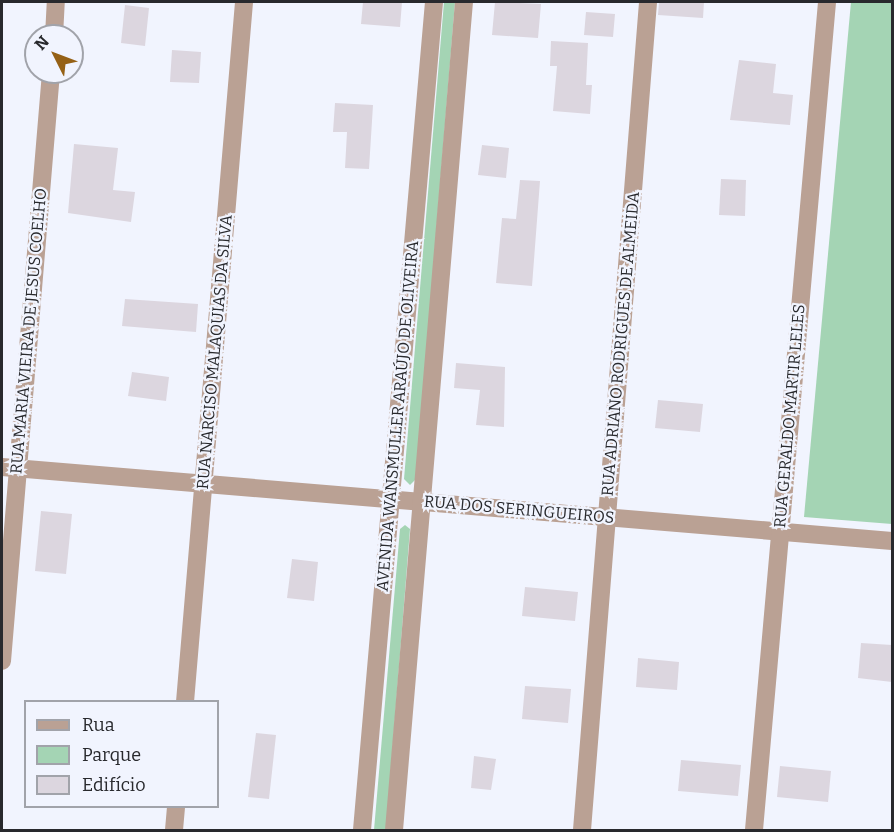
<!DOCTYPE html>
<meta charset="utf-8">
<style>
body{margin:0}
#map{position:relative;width:894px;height:832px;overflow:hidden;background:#f1f4fe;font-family:Bitter,serif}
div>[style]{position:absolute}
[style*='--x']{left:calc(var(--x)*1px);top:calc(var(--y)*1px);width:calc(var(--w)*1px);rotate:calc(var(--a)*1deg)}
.green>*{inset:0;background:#a4d4b4}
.building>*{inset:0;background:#dcd6df}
.minor>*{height:18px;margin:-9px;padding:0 9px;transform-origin:9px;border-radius:9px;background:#baa194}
span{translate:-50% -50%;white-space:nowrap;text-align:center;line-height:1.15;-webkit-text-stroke:4.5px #f1f4fe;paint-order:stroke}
.street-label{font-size:16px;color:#28292d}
.frame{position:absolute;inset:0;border:3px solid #28292d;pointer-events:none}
.legend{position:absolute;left:24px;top:700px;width:195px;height:108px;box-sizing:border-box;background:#f1f4fe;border:2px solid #a1a3aa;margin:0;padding:8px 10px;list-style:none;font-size:18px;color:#28292d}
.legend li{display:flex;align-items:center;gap:12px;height:30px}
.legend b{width:30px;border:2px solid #a1a3aa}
.north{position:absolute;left:24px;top:24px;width:60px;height:60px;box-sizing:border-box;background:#f1f4fe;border:2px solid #a1a3aa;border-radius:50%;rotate:312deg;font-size:16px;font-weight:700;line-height:24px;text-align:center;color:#28292d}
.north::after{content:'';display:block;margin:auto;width:21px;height:27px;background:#956116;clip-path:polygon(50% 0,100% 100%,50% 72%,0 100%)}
</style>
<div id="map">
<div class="green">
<i style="clip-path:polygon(444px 2px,455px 2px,416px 479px,410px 485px,404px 479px)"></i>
<i style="clip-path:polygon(851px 2px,892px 2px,892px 524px,804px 517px)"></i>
<i style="clip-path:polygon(405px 525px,410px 529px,386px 830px,374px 830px,400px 529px)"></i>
</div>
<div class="building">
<i style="clip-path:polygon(363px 2px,402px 2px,400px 27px,361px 24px)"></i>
<i style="clip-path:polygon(495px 2px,541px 4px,538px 38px,492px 35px)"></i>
<i style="clip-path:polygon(659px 2px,704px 2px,703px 18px,658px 15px)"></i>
<i style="clip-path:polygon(125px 5px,149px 8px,145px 46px,121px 43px)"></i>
<i style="clip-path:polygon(586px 12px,615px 14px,613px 37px,584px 35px)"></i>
<i style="clip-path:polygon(551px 41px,588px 43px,586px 85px,592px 85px,590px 114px,553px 111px,557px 66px,550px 66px)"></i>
<i style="clip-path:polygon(172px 50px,201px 52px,199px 83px,170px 82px)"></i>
<i style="clip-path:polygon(739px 60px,776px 64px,773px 93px,793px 95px,790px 125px,730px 120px)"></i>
<i style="clip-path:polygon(335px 103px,373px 105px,369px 169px,345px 168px,347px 132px,333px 132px)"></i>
<i style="clip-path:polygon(74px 144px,118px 148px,113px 190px,135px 192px,131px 222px,68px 213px)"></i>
<i style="clip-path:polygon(482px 145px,509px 148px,506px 178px,478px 175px)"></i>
<i style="clip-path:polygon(721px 179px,746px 180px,745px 216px,719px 215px)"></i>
<i style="clip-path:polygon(520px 180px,540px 181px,532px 286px,496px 283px,502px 218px,516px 219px)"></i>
<i style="clip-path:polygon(125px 299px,198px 304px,196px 332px,122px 326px)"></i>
<i style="clip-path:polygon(456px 363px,505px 367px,504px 427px,476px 425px,480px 390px,454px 388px)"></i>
<i style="clip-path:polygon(132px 372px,169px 377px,166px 401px,128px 396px)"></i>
<i style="clip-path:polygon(658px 400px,703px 404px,700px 432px,655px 428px)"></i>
<i style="clip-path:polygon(41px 511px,72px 514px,66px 574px,35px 571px)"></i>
<i style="clip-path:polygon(292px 559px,318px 562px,314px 601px,287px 598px)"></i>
<i style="clip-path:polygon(525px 587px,578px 592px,575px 621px,522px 616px)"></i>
<i style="clip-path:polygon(861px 643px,892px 645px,892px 682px,858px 678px)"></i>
<i style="clip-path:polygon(638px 658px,679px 662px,677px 690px,636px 687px)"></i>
<i style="clip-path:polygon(525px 686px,571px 689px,568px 723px,522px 719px)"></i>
<i style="clip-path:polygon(256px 733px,276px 735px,269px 799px,248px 797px)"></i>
<i style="clip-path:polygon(474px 756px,496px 759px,491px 790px,471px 788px)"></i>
<i style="clip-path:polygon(681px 760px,741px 765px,738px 796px,678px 791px)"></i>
<i style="clip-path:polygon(780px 766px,831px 771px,828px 802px,777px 797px)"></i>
</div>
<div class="minor">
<i style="--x:54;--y:36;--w:34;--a:-87"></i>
<i style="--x:2;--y:467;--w:893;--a:4.75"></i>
<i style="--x:2;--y:661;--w:591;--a:-85.24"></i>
<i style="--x:185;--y:702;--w:702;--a:-85.18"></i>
<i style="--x:174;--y:830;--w:24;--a:-85"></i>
<i style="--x:362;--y:830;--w:831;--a:-85.03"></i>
<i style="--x:394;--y:830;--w:831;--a:-85.17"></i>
<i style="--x:582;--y:830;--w:831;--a:-85.44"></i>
<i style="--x:754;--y:830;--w:831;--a:-84.96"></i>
</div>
<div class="street-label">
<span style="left:29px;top:331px;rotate:-85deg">RUA MARIA VIEIRA DE JESUS COELHO</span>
<span style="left:621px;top:344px;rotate:-85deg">RUA ADRIANO RODRIGUES DE ALMEIDA</span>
<span style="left:215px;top:352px;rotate:-85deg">RUA NARCISO MALAQUIAS DA SILVA</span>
<span style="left:398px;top:416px;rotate:-85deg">AVENIDA WANSMULLER ARAÚJO DE OLIVEIRA</span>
<span style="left:790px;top:416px;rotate:-85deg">RUA GERALDO MARTIR LELES</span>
<span style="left:519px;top:510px;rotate:5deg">RUA DOS SERINGUEIROS</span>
</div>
<div class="frame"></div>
<ul class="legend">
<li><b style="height:8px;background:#baa194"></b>Rua</li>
<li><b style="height:16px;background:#a4d4b4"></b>Parque</li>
<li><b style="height:16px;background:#dcd6df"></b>Edifício</li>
</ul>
<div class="north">N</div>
</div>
